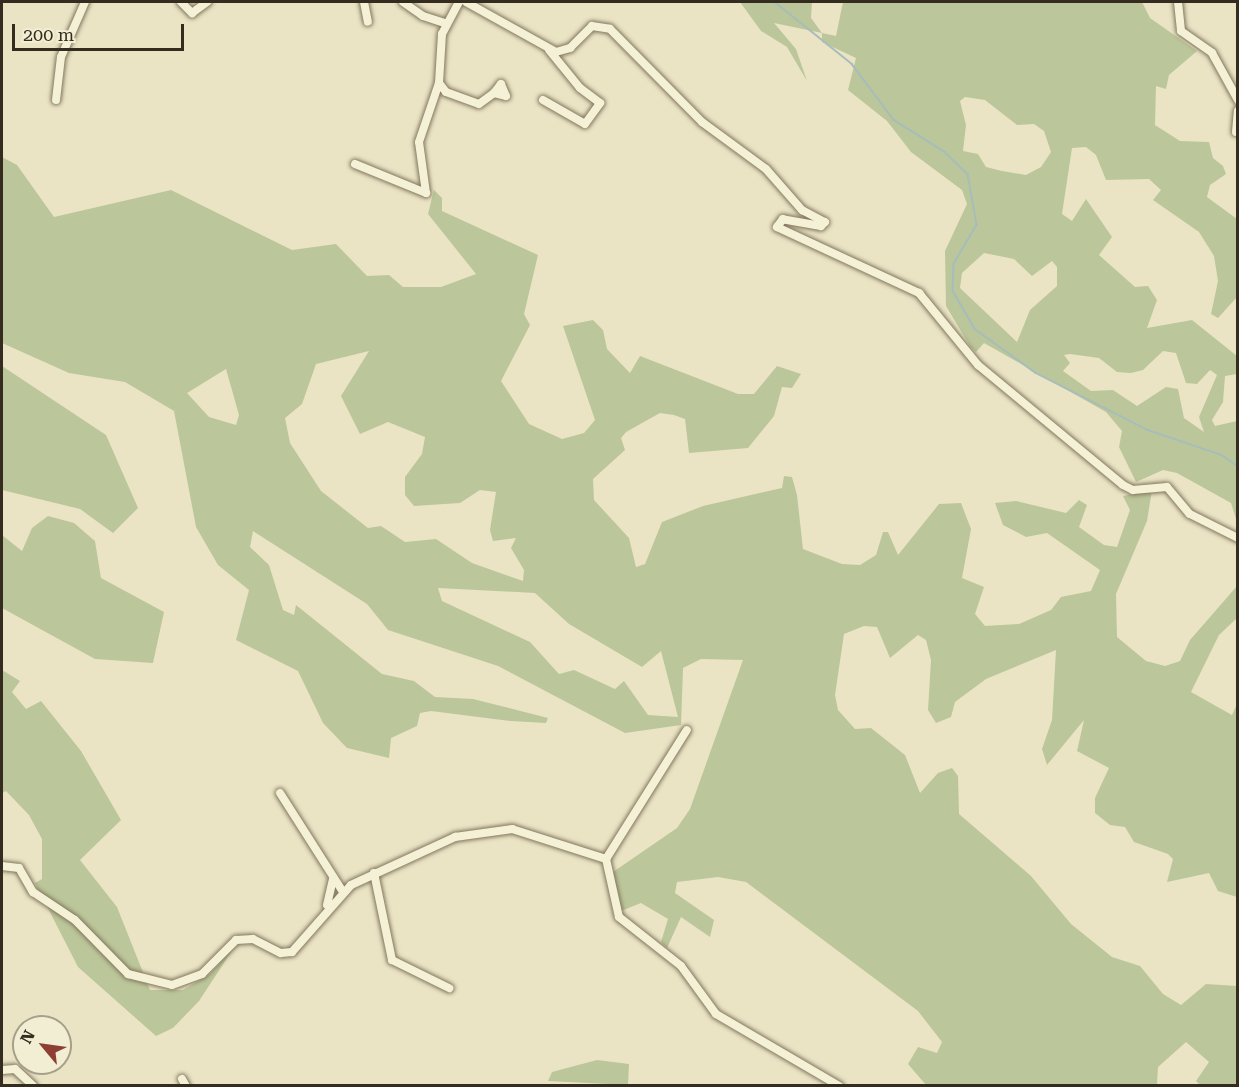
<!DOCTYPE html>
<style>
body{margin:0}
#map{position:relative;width:1239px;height:1087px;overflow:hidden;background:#eae4c5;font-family:"Roboto Serif",serif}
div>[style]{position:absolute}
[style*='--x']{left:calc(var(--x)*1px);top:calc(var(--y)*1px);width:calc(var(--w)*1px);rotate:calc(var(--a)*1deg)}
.green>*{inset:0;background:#bbc79a}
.stream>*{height:1.5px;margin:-0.75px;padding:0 0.75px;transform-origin:0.75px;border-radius:0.75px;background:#a6bdba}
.roads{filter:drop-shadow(0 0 2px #83775d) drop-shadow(0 0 2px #83775d)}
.minor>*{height:8px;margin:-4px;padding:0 4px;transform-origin:4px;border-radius:4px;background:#f5f1d7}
span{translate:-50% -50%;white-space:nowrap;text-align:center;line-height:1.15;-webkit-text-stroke:4.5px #f2eed3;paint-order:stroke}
.frame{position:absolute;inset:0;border:3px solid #342c1f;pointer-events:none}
.north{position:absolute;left:12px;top:1015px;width:60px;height:60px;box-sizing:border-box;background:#f2eed3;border:2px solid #a6a08b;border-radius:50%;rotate:299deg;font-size:16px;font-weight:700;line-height:24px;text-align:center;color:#342c1f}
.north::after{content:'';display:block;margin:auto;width:21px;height:27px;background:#8c3f32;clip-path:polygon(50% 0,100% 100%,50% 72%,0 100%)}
.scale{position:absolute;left:12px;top:24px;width:172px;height:27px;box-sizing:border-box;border:3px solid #342c1f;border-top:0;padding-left:8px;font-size:18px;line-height:21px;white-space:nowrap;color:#342c1f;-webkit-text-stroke:4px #f2eed3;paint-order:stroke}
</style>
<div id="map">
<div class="green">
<i style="clip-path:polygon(evenodd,740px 2px,812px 2px,811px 18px,822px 33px,836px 36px,843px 2px,1142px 2px,1150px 18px,1197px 51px,1169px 75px,1166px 89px,1156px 86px,1155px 125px,1180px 141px,1209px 142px,1213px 158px,1223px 166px,1226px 174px,1210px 185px,1207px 197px,1237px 219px,1237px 297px,1218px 318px,1211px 314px,1218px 281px,1214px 256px,1199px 232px,1153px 200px,1161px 190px,1149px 179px,1106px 180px,1096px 155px,1086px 147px,1072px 148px,1062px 214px,1072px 221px,1086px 199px,1112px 237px,1099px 255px,1135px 287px,1148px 286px,1157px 300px,1147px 328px,1192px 320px,1237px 356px,1237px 374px,1225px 376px,1223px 402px,1212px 420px,1215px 426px,1237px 421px,1237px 522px,1231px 503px,1177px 473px,1163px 470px,1136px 482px,1119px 447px,1122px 431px,1106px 412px,984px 343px,976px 352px,970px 346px,946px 306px,945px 251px,967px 204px,962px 190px,911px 152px,887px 121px,848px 90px,856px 58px,822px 42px,822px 33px,774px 23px,796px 49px,807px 81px,787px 47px,761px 31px,740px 2px,965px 97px,985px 100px,1017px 125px,1034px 124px,1044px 131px,1051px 152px,1041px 167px,1026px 175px,1002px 171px,986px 167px,978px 154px,963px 151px,966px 125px,960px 101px,965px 97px,740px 2px,984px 253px,1014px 259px,1032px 276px,1052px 261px,1057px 267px,1057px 286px,1030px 310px,1017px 342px,960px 288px,962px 273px,984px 253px,740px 2px,1163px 351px,1176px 353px,1186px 383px,1197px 384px,1210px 370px,1217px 375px,1199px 417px,1204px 432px,1184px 418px,1178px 389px,1166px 387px,1137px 406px,1113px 390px,1091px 391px,1063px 371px,1070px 363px,1064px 355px,1070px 354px,1099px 358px,1117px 372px,1131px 373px,1143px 370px,1163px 351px)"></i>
<i style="clip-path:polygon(evenodd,2px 157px,17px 165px,54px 217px,171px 190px,292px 250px,336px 244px,367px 276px,389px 275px,403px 287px,441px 287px,476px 274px,428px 214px,434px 190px,442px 198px,442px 211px,538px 255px,524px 314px,530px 325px,501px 381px,529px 424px,562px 439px,584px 433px,595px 420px,563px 326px,593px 320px,603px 330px,607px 349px,630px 373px,640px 356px,738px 394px,754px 394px,777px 366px,801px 374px,792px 388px,782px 387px,774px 416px,748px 448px,689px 453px,685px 419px,674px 415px,660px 413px,626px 432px,621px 438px,625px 450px,593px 479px,594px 500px,629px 538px,636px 567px,645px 564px,662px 522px,703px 506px,782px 488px,784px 476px,792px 477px,797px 495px,803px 549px,842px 564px,860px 565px,876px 555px,883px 532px,888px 532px,898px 555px,939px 504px,961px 503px,971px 529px,962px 578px,984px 587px,975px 614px,985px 626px,1019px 624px,1051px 610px,1061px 597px,1091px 591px,1100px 570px,1047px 533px,1026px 537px,1003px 525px,995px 503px,1016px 501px,1066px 513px,1079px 500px,1087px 505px,1079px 527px,1104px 545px,1117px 547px,1130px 510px,1123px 496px,1152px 490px,1147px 521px,1116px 594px,1117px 637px,1146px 661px,1165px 666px,1180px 661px,1190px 640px,1237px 586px,1237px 618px,1219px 635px,1191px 692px,1232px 715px,1237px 704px,1237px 897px,1218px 891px,1209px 873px,1167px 882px,1173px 859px,1168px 854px,1134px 842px,1125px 827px,1110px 825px,1095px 813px,1095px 798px,1109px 768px,1077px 751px,1084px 720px,1047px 765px,1042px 749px,1052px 720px,1056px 650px,986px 679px,955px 702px,951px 717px,936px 723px,928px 710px,931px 660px,926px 640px,918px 635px,890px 658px,877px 627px,864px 626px,844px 634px,835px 695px,838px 710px,855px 729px,871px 728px,905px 755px,920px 793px,938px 773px,952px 768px,958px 776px,959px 814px,1031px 876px,1071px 924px,1112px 957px,1140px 966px,1163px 994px,1181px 1005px,1206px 984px,1237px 986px,1237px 1085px,1200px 1085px,1196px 1081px,1209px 1062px,1186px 1042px,1158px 1067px,1157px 1085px,926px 1085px,908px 1064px,918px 1047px,937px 1053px,942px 1042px,918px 1011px,746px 882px,718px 877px,677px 882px,675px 893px,714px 920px,710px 937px,681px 917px,667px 948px,661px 942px,668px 919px,641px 903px,621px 911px,613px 872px,677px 828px,690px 809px,743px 660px,701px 659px,683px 668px,681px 725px,625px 733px,498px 666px,388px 630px,367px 604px,253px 531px,250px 547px,269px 565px,283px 610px,294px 615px,296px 605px,382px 674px,414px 681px,435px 697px,473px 699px,548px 718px,546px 723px,511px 721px,431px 711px,420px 713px,417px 726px,391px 738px,389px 758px,347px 748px,323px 723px,298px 671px,236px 640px,249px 590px,218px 565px,196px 527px,174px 411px,125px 382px,69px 373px,2px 343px,2px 157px,369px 351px,341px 396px,360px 434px,388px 422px,425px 437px,422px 454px,405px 477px,405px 495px,414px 506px,460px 503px,480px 490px,496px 492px,490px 530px,493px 541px,516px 538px,511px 548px,524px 570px,523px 581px,472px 563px,436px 539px,405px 542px,381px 526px,368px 528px,321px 491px,290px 443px,285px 418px,302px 404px,316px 364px,369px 351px,2px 157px,226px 369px,239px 415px,236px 425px,209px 417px,187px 393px,226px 369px,2px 157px,438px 588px,535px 593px,569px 624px,642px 667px,661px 651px,678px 717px,648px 715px,624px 681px,615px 689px,574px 670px,559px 674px,530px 642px,442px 601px,438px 588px)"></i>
<i style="clip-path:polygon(2px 366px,106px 435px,138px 508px,113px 533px,80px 509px,2px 490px)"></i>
<i style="clip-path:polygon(48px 516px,74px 523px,95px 541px,101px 578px,164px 612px,153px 663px,95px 659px,2px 608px,2px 535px,22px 551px,32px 528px)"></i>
<i style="clip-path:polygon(2px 670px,20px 681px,12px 692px,26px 709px,41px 701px,81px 751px,121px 820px,80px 860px,117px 907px,150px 990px,183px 990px,210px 974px,235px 946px,199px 1001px,173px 1028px,156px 1036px,78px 967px,35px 883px,42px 879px,42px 839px,29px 815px,6px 791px,2px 793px)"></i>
<i style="clip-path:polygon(597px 1060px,629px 1064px,628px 1085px,548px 1081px,552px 1072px)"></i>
</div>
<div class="stream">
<i style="--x:775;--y:2;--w:99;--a:38.8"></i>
<i style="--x:852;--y:64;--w:70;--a:53.1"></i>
<i style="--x:894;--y:120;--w:60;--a:32.1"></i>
<i style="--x:945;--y:152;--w:32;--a:44"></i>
<i style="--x:968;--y:174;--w:52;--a:80"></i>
<i style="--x:977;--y:225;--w:45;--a:120.5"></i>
<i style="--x:954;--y:264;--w:27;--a:92"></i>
<i style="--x:953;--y:291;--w:44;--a:59.9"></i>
<i style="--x:975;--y:329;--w:75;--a:35.8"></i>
<i style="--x:1036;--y:373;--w:126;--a:27"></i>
<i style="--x:1148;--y:430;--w:78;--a:18.7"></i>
<i style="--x:1222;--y:455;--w:19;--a:35"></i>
</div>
<div class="roads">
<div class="minor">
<i style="--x:181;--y:2;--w:16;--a:45"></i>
<i style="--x:192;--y:13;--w:19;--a:-36"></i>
<i style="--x:364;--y:2;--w:20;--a:79"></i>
<i style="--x:403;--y:2;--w:24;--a:35"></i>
<i style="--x:423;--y:16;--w:23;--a:18"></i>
<i style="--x:466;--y:2;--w:103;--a:29.1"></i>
<i style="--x:556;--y:52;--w:15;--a:-16"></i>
<i style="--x:570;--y:48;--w:31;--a:-45"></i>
<i style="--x:592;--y:26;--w:18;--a:9"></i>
<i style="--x:610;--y:29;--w:131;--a:45.3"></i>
<i style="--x:702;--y:122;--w:79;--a:36.3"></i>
<i style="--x:766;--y:169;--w:55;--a:48.7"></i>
<i style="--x:802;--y:210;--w:26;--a:28"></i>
<i style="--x:825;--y:222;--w:6;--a:135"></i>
<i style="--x:821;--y:226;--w:39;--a:-170"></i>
<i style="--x:783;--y:219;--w:10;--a:127"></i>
<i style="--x:777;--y:227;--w:157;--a:24.9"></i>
<i style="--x:919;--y:293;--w:93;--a:50.7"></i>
<i style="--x:978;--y:365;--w:188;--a:39.6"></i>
<i style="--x:1123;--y:485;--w:11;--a:27"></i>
<i style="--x:1133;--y:490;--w:34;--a:-5"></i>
<i style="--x:1167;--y:487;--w:35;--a:50"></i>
<i style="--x:1190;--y:514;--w:54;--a:26.6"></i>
<i style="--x:1178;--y:2;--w:29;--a:84"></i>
<i style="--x:1181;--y:31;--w:38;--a:35"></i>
<i style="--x:1212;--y:53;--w:54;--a:61"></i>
<i style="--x:439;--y:83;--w:11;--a:52"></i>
<i style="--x:446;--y:92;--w:35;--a:20"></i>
<i style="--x:479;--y:104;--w:19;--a:-36"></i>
<i style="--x:494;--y:93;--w:12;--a:14"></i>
<i style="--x:506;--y:96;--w:13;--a:-113"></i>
<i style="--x:501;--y:84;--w:11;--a:128"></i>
<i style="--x:56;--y:100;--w:43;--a:-83.4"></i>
<i style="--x:61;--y:57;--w:60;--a:-66.4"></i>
<i style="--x:543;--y:100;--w:48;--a:29.7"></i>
<i style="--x:585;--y:124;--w:26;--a:-54"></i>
<i style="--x:600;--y:103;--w:25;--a:-143"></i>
<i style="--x:580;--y:88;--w:49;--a:-129.2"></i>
<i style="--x:1236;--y:132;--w:21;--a:-85"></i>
<i style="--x:355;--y:164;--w:77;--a:22.2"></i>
<i style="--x:426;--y:193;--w:51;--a:-97.8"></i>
<i style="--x:419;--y:142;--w:62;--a:-71.3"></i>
<i style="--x:439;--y:83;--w:49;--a:-86.5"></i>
<i style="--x:442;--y:34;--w:36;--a:-62"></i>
<i style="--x:280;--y:793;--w:117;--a:57.5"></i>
<i style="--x:606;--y:859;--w:59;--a:77.4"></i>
<i style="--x:619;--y:917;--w:79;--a:38.3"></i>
<i style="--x:681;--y:966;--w:59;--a:53.9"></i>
<i style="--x:716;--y:1014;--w:143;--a:30.3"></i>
<i style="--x:606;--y:859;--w:152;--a:-57.9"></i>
<i style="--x:2;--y:866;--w:17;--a:7"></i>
<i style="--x:19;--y:868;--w:28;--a:60"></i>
<i style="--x:33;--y:892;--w:50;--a:33.7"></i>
<i style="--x:75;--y:920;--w:76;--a:45.5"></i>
<i style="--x:128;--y:974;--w:45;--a:14"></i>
<i style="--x:172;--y:985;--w:32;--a:-20"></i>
<i style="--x:202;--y:974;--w:48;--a:-45"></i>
<i style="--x:236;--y:940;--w:17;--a:-3"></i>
<i style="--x:253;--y:939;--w:31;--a:27"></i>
<i style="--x:281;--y:953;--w:11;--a:-5"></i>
<i style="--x:292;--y:952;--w:89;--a:-48.6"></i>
<i style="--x:351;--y:885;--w:115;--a:-24.8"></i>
<i style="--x:455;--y:837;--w:58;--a:-8"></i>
<i style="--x:512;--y:829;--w:99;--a:17.7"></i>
<i style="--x:374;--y:873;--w:89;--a:78.3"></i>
<i style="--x:392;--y:960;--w:64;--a:26.2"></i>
<i style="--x:327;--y:905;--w:27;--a:-77"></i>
<i style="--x:2;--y:1070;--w:13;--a:-4"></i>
<i style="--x:15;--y:1069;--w:25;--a:43"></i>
<i style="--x:182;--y:1079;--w:8;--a:60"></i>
</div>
</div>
<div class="frame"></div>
<div class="north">N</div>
<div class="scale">200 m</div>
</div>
